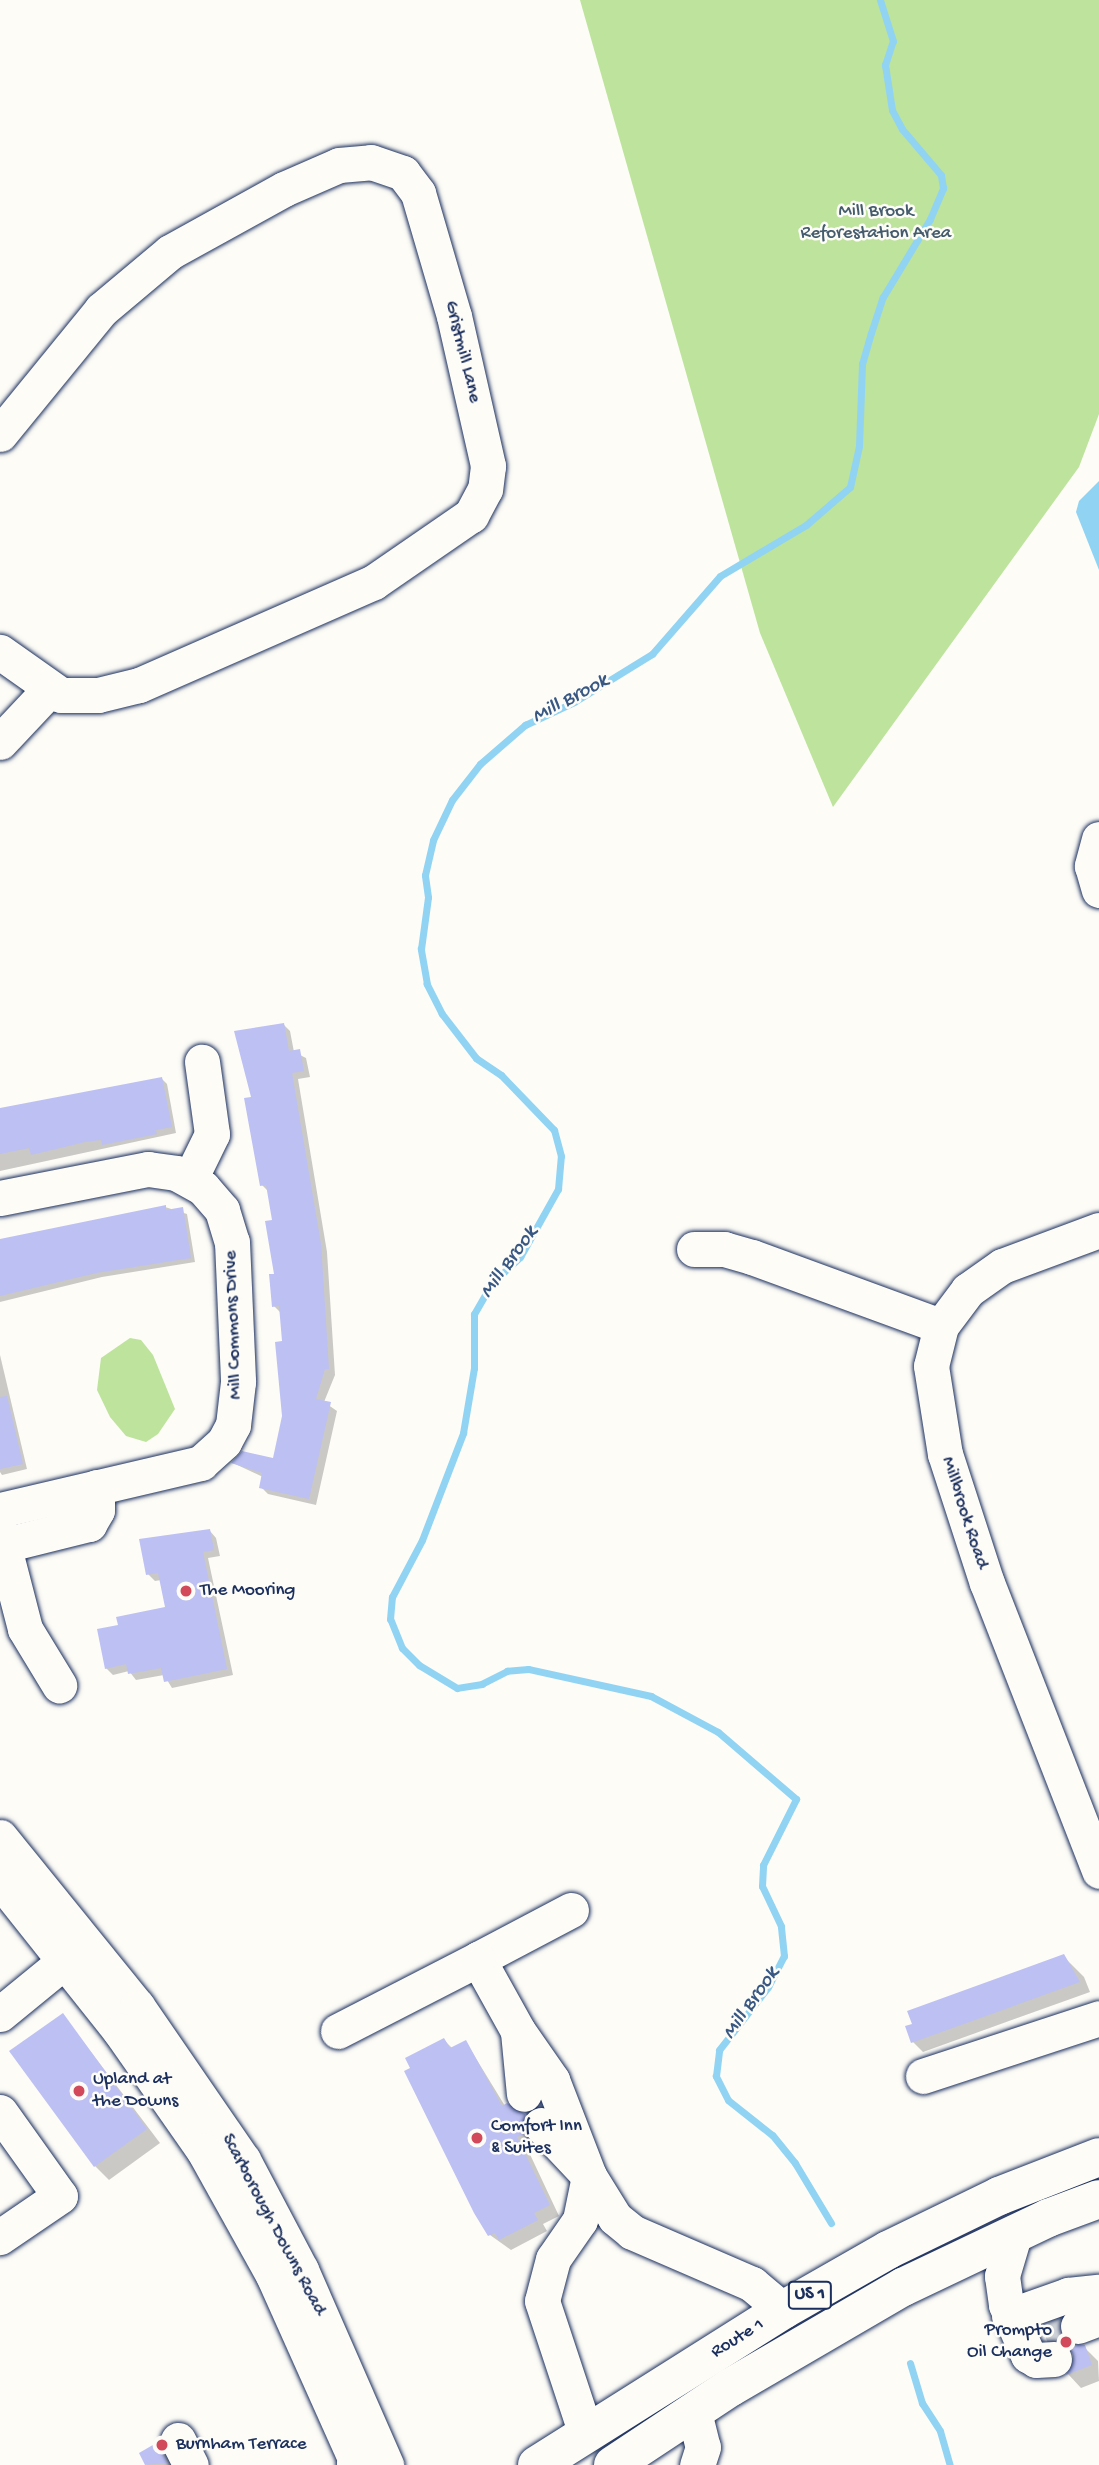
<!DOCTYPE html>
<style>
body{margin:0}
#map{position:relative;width:1099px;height:2465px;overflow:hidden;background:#fdfcf7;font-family:"Gochi Hand",sans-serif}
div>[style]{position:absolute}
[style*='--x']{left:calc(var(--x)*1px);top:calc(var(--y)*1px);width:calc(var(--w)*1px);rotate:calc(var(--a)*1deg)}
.green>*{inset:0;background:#bde39d}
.water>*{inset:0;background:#91d3f3}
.shadow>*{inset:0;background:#0003}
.stream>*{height:7px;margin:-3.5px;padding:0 3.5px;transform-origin:3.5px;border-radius:3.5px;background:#91d3f3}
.building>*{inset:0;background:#bdc0f2}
.minor-tunnel>*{height:35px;margin-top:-17.5px;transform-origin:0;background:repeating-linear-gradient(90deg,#d0d3d8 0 35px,transparent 0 53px)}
.roads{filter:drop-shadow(0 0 2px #1b2f5e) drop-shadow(0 0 2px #1b2f5e)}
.minor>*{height:35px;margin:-17.5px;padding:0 17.5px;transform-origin:17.5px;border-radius:17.5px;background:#fdfcf7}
.major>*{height:38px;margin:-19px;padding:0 19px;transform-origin:19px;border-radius:19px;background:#fdfcf7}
.dots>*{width:19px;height:19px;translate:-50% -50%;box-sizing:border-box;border:4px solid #fdfcf7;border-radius:50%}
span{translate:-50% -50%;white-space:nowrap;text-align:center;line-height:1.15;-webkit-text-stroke:5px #fdfcf7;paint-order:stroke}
.shield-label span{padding:2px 5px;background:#fdfcf7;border:2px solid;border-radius:5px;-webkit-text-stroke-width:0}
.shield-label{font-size:18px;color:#1b2f5e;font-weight:700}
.park-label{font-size:19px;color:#445c6e}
.street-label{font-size:19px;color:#1b2f5e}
.poi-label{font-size:19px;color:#1b2f5e}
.left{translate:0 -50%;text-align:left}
.right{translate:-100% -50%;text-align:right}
.water-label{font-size:21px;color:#385883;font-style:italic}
</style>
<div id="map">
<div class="green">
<i style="clip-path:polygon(580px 0,1099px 0,1099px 414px,1079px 467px,833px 807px,760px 633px)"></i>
<i style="clip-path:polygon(130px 1338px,141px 1340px,153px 1355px,175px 1409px,158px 1434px,146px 1442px,126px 1436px,110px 1417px,97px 1390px,101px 1358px)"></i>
</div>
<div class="water">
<i style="clip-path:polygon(1099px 481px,1099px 570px,1076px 512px,1079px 501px)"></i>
</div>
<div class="shadow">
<i style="clip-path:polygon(284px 1025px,290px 1031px,294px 1052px,306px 1058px,310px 1077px,298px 1079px,327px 1252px,335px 1375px,324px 1402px,337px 1411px,316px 1505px,268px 1494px,261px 1487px,263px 1477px,233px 1463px,274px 1460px,284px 1416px,284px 1343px,281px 1313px,274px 1306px,274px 1221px,269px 1192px,262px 1185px,253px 1098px)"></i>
<i style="clip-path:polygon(162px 1079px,167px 1084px,176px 1133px,0 1171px,0 1111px)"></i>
<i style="clip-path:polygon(165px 1207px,187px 1214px,195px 1262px,102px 1277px,0 1302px,0 1241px)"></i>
<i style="clip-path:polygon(0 1355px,27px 1469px,2px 1475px,0 1472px)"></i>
<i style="clip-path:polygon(210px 1531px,216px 1538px,220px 1556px,208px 1558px,233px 1675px,172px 1688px,164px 1675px,136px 1680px,129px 1671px,113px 1675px,106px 1668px,120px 1626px,167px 1608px,161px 1580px,155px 1581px,148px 1574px)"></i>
<i style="clip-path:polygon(1063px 1956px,1084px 1977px,1090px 1992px,923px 2052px,913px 2042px)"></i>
<i style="clip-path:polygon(63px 2015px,160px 2143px,109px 2180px,95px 2166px)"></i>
<i style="clip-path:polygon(444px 2040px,452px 2048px,466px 2042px,505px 2106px,535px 2126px,533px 2144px,527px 2148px,559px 2216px,543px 2224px,547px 2231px,511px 2250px,490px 2235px)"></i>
<i style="clip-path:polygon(1059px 2321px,1073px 2335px,1073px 2345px,1084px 2347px,1098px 2361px,1099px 2381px,1081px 2388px,1068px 2374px,1074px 2353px,1062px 2351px,1048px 2337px)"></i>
<i style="clip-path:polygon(158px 2444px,179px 2465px,147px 2465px,141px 2453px)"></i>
</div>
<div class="stream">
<i style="--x:831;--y:2223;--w:70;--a:-121"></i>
<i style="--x:795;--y:2163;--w:36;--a:-129"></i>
<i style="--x:772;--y:2135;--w:56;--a:-141.5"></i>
<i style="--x:728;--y:2100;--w:27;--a:-117"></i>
<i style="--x:716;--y:2076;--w:26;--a:-83"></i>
<i style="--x:719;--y:2050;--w:80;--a:-52.1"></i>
<i style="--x:768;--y:1987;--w:35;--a:-63"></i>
<i style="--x:784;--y:1956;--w:30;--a:-96"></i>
<i style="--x:781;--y:1926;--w:44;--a:-115.4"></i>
<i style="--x:762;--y:1886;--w:21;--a:-87"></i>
<i style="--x:763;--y:1865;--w:74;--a:-63.4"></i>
<i style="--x:796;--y:1799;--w:103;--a:-139.3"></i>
<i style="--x:718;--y:1732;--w:76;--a:-151.8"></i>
<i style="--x:651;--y:1696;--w:126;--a:-167.6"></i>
<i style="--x:528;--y:1669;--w:21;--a:175"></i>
<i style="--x:507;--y:1671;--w:28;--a:153"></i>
<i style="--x:482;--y:1684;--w:25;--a:171"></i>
<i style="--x:457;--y:1688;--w:44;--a:-148.8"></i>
<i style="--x:419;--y:1665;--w:24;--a:-135"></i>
<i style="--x:402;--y:1648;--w:31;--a:-112"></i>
<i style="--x:390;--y:1619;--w:22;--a:-85"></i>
<i style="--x:392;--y:1597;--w:64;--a:-62.2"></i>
<i style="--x:422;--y:1540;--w:115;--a:-69"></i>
<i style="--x:463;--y:1433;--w:66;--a:-80.4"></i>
<i style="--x:474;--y:1368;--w:54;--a:-90"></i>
<i style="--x:474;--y:1314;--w:34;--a:-60"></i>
<i style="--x:491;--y:1284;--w:40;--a:-43"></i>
<i style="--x:520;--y:1257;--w:78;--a:-60.8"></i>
<i style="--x:558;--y:1189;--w:33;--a:-85"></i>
<i style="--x:561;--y:1156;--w:27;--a:-105"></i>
<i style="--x:554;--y:1130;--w:76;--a:-133.9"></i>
<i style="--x:501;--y:1075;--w:30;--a:-146"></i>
<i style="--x:476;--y:1058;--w:56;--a:-127.7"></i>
<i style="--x:442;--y:1014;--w:34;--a:-117"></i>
<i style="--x:427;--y:984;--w:36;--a:-100"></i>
<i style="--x:421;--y:949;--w:52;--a:-82.3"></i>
<i style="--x:428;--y:897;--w:22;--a:-98"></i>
<i style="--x:425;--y:875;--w:36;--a:-77"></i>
<i style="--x:433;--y:840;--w:44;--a:-64.6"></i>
<i style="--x:452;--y:800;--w:46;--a:-52.1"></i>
<i style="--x:480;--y:764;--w:60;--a:-40.9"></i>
<i style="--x:525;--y:725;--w:54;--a:-25.1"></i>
<i style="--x:574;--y:702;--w:92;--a:-31.6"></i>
<i style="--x:652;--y:654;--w:103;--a:-48.9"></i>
<i style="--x:720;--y:576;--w:100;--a:-30.7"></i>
<i style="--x:806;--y:525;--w:58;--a:-40.8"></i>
<i style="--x:850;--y:487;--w:42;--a:-77.6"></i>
<i style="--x:859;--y:446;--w:82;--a:-87.9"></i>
<i style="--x:862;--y:364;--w:32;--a:-74"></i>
<i style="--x:871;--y:333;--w:38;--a:-72"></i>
<i style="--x:883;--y:297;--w:91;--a:-58.9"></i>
<i style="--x:930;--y:219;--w:34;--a:-67"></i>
<i style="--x:943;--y:188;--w:13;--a:-99"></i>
<i style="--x:941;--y:175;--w:60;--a:-130.3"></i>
<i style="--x:902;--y:129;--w:21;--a:-118"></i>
<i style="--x:892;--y:110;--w:46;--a:-98.8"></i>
<i style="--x:885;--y:65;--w:25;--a:-72"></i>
<i style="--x:893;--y:41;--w:43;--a:-107.6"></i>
<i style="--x:910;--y:2363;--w:42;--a:73.3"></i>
<i style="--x:922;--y:2403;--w:33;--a:57"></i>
<i style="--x:940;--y:2431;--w:35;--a:74"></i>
</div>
<div class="building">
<i style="clip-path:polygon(284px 1023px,289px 1051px,300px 1049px,304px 1071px,292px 1073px,321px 1244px,329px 1369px,325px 1369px,316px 1399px,331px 1402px,309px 1499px,259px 1488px,262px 1473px,231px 1463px,242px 1451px,273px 1458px,282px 1416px,275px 1342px,282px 1341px,279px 1306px,272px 1307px,269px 1274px,274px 1274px,265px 1221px,272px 1220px,266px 1185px,260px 1186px,244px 1098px,251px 1097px,234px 1031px)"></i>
<i style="clip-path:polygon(162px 1077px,172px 1127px,156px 1130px,157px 1134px,102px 1145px,101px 1140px,85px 1142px,31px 1155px,29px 1148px,0 1154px,0 1108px)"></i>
<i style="clip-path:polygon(166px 1205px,166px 1210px,183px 1207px,191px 1258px,96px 1273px,0 1296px,0 1239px)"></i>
<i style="clip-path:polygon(7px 1396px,23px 1464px,0 1469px,0 1397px)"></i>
<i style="clip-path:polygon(210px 1529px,214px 1550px,203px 1552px,227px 1669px,164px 1682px,161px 1668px,128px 1674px,126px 1664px,105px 1669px,97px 1629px,118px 1625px,116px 1617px,165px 1607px,158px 1573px,146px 1575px,139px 1539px)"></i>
<i style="clip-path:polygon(1064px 1954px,1080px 1982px,911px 2043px,905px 2026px,912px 2024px,907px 2011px)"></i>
<i style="clip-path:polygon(63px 2013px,147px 2129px,94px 2167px,9px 2051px)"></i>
<i style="clip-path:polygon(444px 2038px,450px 2048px,466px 2040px,502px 2106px,507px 2103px,525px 2114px,524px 2134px,517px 2137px,550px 2205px,534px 2213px,538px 2220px,499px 2240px,495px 2233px,488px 2236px,474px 2213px,404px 2071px,410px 2068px,405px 2058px)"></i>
<i style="clip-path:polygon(1060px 2319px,1060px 2334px,1066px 2342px,1085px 2345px,1092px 2365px,1066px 2375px,1074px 2359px,1071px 2349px,1062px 2341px,1047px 2339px,1042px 2326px)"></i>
<i style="clip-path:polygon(158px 2442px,167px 2463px,145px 2465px,139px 2453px)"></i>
</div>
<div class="minor-tunnel">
<i style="--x:1046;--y:2338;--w:34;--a:-21"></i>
</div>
<div class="roads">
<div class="minor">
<i style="--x:0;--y:434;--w:160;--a:-50.8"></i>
<i style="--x:101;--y:310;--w:90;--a:-40"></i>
<i style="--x:170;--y:252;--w:130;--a:-28.9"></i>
<i style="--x:284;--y:189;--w:60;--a:-23.6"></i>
<i style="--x:339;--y:165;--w:32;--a:-5"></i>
<i style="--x:371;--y:162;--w:34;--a:19"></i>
<i style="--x:403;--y:173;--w:25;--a:53"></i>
<i style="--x:418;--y:193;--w:128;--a:73.7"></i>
<i style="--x:454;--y:316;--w:154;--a:77.2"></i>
<i style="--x:488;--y:466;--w:23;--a:97"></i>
<i style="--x:485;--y:489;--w:30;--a:118"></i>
<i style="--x:471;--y:515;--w:118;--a:145.4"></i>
<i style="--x:374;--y:582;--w:257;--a:156.3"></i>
<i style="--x:139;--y:685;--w:42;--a:166.3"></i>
<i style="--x:98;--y:695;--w:37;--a:180"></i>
<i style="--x:61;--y:695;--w:75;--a:-144.8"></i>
<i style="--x:0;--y:742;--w:71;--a:-46.7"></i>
<i style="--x:1099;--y:839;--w:28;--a:105"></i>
<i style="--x:1092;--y:866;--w:25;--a:74"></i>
<i style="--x:190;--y:1179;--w:50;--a:-63.9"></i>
<i style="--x:212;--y:1134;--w:73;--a:-97.9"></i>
<i style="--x:0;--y:1198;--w:151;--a:-11.1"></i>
<i style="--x:148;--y:1169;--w:28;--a:8"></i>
<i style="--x:176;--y:1173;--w:31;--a:29"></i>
<i style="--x:203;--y:1188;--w:29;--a:49"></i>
<i style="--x:222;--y:1210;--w:34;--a:73"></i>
<i style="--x:232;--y:1242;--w:140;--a:87.5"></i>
<i style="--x:238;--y:1382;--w:43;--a:96.6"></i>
<i style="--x:233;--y:1425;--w:19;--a:118"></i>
<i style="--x:224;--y:1442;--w:31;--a:138"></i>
<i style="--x:201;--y:1463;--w:206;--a:166.8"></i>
<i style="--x:1099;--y:1230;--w:103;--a:159.6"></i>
<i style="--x:1002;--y:1266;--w:42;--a:144.8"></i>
<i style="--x:968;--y:1290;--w:45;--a:126.9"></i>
<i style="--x:941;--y:1326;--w:41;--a:104"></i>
<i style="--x:931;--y:1366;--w:89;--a:81"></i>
<i style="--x:945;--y:1454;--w:136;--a:72"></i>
<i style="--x:987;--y:1583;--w:309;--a:68.7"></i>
<i style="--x:694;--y:1249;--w:30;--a:0"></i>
<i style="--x:724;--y:1249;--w:29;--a:16"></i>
<i style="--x:752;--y:1257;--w:201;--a:20.1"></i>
<i style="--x:0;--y:1532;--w:100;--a:75.5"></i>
<i style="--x:25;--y:1629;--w:66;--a:58.7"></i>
<i style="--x:4;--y:1545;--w:88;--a:-13.9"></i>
<i style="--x:89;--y:1524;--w:16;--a:-60"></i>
<i style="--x:97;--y:1510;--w:23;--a:-90"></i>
<i style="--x:0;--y:1837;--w:218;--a:51"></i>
<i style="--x:137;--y:2006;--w:187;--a:55.5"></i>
<i style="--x:243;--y:2160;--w:124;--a:62.2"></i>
<i style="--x:301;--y:2270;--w:213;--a:66.4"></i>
<i style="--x:0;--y:1880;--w:193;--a:51.5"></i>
<i style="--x:120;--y:2031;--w:146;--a:55"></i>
<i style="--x:204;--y:2151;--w:142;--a:60.9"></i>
<i style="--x:273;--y:2275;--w:208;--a:65.9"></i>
<i style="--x:571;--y:1910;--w:105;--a:152.2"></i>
<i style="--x:478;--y:1959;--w:82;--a:60.9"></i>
<i style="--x:518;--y:2031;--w:60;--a:55.2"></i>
<i style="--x:552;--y:2080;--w:103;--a:68.9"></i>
<i style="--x:589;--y:2176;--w:45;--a:101.6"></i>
<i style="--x:580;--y:2220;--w:47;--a:124.7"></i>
<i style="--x:553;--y:2259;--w:43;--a:104.7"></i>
<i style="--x:542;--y:2301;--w:140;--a:71.7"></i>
<i style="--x:0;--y:2014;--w:107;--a:-39.3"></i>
<i style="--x:338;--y:2031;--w:157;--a:-27.2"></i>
<i style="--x:518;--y:2032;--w:62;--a:84.5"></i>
<i style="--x:923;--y:2076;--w:185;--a:-18.2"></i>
<i style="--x:0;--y:2112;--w:103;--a:54.5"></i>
<i style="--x:60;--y:2196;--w:73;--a:145.7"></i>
<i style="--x:541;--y:2125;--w:70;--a:46.7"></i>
<i style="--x:589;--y:2176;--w:49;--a:58.2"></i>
<i style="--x:615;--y:2218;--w:22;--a:39"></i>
<i style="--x:632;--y:2232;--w:131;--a:23.4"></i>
<i style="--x:752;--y:2284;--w:40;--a:40"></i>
<i style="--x:1015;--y:2232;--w:46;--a:106.5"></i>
<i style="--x:1002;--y:2276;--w:29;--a:82"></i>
<i style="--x:1006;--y:2305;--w:55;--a:66.3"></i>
<i style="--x:1028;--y:2355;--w:9;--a:32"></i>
<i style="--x:1036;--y:2360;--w:18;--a:-3"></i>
<i style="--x:1009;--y:2316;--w:63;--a:-19.6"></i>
<i style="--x:1068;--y:2295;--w:31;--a:-6"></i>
<i style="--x:1078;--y:2326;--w:22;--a:-21"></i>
<i style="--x:694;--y:2412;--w:36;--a:76"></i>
<i style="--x:703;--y:2447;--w:19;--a:108"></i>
<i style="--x:178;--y:2440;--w:28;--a:63"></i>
</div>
<div class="major">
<i style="--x:356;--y:2465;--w:3;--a:-90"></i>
<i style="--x:537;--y:2465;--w:291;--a:-32.2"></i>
<i style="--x:783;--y:2310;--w:121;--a:-29.7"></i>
<i style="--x:888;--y:2250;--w:123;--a:-25.9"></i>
<i style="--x:999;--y:2196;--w:107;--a:-21.3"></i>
<i style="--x:613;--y:2465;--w:141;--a:-33.5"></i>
<i style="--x:731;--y:2387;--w:199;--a:-30.2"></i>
<i style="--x:903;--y:2287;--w:161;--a:-25.4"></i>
<i style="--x:1048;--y:2218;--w:54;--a:-20.4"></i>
</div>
</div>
<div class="dots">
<i style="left:186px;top:1591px;background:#d1495b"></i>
<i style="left:79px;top:2091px;background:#d1495b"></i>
<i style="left:477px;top:2138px;background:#d1495b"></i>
<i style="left:1066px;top:2342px;background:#d1495b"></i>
<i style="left:162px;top:2445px;background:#d1495b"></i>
</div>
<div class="shield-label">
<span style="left:810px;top:2295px">US 1</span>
</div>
<div class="park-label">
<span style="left:876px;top:223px">Mill Brook<br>Reforestation Area</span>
</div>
<div class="street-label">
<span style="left:462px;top:352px;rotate:76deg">Gristmill Lane</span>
<span style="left:234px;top:1325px;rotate:-92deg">Mill Commons Drive</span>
<span style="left:964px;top:1513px;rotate:72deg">Millbrook Road</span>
<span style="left:273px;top:2225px;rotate:62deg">Scarborough Downs Road</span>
<span style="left:738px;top:2339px;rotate:-32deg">Route 1</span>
</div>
<div class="poi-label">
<span class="left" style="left:200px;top:1591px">The Mooring</span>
<span class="left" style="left:93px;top:2091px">Upland at<br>the Downs</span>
<span class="left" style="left:491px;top:2138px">Comfort Inn<br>&amp; Suites</span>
<span class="right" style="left:1052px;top:2342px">Prompto<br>Oil Change</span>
<span class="left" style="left:176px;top:2445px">Burnham Terrace</span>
</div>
<div class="water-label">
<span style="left:571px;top:700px;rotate:-28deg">Mill Brook</span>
<span style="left:510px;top:1263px;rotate:-54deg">Mill Brook</span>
<span style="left:752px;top:2004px;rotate:-55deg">Mill Brook</span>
</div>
</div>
